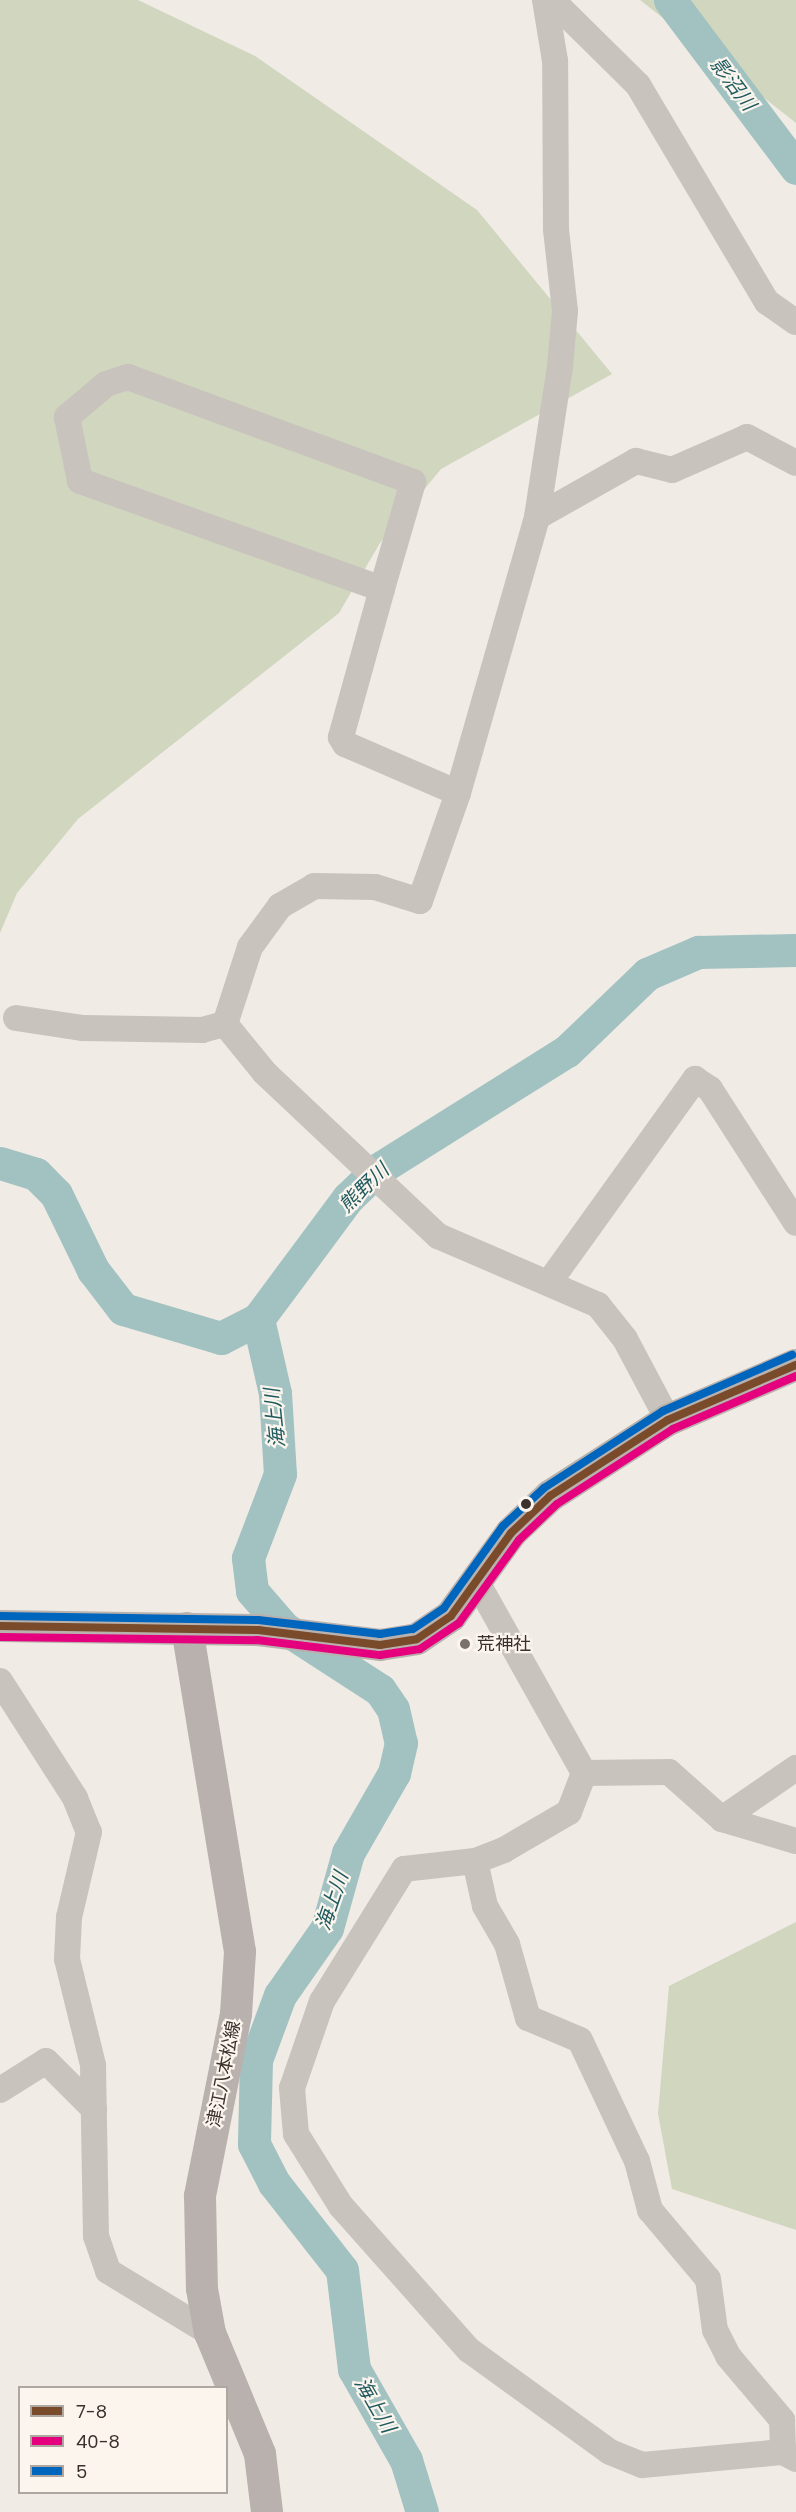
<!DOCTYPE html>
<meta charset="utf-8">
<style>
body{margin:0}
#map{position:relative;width:796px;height:2512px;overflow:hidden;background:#f0ebe5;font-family:Poppins,"Noto Sans JP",sans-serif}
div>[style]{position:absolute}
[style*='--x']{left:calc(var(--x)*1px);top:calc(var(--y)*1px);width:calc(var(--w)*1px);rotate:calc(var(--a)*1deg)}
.green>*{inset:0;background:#d1d6bf}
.river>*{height:33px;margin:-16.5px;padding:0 16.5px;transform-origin:16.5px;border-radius:16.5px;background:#a1c2c1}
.minor>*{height:26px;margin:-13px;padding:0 13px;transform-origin:13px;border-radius:13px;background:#c9c3be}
.major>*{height:32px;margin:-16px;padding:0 16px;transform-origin:16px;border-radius:16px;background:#b8b1ad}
.bus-1>*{height:8px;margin:-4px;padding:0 4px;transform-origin:4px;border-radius:4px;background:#7a4b2a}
.bus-2>*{height:8px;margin:-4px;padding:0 4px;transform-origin:4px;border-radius:4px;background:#e5007d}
.bus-3>*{height:8px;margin:-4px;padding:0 4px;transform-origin:4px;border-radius:4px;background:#0065bd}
.dots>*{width:16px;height:16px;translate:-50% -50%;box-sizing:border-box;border:3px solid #fbf5ee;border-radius:50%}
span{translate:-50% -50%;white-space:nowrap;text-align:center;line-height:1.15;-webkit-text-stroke:4.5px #fbf5ee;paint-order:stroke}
.poi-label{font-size:18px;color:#3b302b}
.left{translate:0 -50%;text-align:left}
.street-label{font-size:18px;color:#3b302b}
.water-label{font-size:20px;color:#1f5a5e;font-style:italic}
.legend{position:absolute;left:18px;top:2386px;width:210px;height:108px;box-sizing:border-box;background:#fbf5ee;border:2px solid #aea6a0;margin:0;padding:8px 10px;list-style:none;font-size:18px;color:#3b302b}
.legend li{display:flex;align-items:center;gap:12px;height:30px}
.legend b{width:30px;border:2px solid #aea6a0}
</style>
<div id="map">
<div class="green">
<i style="clip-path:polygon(0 0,138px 0,255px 56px,477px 210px,612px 374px,441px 469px,380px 543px,339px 613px,78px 819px,17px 893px,0 933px)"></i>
<i style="clip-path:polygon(640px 0,796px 0,796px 123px)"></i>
<i style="clip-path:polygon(796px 1922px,796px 2230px,672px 2189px,658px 2114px,669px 1986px)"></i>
</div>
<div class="river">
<i style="--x:670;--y:0;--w:210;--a:53.1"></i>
<i style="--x:0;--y:1163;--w:38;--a:17"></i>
<i style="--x:36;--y:1174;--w:28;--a:45"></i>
<i style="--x:56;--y:1194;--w:85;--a:64"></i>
<i style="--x:93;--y:1270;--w:49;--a:52.4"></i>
<i style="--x:123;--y:1309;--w:102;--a:16.5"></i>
<i style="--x:221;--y:1338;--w:42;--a:-27.2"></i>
<i style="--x:258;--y:1319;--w:151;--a:-53.4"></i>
<i style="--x:348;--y:1198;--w:40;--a:-44"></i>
<i style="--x:377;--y:1170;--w:224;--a:-32.1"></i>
<i style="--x:567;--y:1051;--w:111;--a:-43.9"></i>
<i style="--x:647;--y:974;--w:56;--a:-23.3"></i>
<i style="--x:698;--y:952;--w:98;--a:-1.2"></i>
<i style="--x:258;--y:1319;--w:76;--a:77.1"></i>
<i style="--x:275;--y:1393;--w:81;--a:86.5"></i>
<i style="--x:280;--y:1474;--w:90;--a:110.9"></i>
<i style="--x:248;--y:1558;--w:33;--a:83"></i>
<i style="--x:252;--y:1591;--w:49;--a:49.1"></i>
<i style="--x:284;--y:1628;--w:114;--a:32.9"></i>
<i style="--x:380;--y:1690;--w:23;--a:56"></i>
<i style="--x:393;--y:1709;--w:35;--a:77"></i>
<i style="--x:401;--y:1743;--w:31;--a:103"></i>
<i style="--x:394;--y:1773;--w:92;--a:119.9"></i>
<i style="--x:348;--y:1853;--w:78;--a:105.6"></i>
<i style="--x:327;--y:1928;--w:82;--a:125"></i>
<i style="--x:280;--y:1995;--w:69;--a:110.3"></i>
<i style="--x:256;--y:2060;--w:84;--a:91.4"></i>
<i style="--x:254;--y:2144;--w:44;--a:62.9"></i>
<i style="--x:274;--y:2183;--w:110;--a:52"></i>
<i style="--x:342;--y:2270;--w:100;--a:83.1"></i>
<i style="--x:354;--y:2369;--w:105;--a:60.3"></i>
<i style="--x:406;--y:2460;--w:54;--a:72.9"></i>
</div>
<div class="minor">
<i style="--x:552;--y:0;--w:121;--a:44.7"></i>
<i style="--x:638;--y:85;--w:252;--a:59.3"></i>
<i style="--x:767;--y:302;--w:35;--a:35"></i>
<i style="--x:128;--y:377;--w:304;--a:20.2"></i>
<i style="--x:413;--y:482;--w:111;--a:106.2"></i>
<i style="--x:382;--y:589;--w:321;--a:-160.3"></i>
<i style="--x:80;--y:481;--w:65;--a:-101.5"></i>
<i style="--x:67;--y:417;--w:51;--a:-40.2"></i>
<i style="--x:106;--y:384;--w:23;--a:-18"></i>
<i style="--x:537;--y:517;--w:114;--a:-29.5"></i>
<i style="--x:636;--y:461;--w:37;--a:14"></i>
<i style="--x:672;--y:470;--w:82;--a:-23.7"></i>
<i style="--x:747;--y:437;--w:55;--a:28"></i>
<i style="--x:382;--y:589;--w:154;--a:105.5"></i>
<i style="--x:341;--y:737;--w:8;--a:60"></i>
<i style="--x:345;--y:744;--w:123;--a:23.4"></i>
<i style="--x:16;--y:1018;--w:68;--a:8.5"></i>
<i style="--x:83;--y:1028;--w:119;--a:1"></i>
<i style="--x:202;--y:1030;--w:24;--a:-15"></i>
<i style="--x:225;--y:1024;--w:81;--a:-72"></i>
<i style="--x:250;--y:947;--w:51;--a:-53.8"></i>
<i style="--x:280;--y:906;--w:39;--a:-30"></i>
<i style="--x:314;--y:886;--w:61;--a:0.9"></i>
<i style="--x:375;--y:887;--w:47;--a:17.3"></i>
<i style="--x:420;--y:901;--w:114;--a:-70.6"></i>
<i style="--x:458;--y:793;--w:287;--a:-74"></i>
<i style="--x:537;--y:517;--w:153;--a:-81.3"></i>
<i style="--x:560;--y:366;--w:55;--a:-84.8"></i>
<i style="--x:565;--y:311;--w:82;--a:-96.3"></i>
<i style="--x:556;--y:229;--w:168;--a:-90.3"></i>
<i style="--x:555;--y:61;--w:62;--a:-99.3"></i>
<i style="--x:225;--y:1024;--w:63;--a:50.8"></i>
<i style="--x:265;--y:1073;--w:238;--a:43.3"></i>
<i style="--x:438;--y:1236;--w:174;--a:23.3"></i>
<i style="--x:598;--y:1305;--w:43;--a:51.5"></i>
<i style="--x:625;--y:1339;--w:92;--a:62"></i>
<i style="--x:550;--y:1281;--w:249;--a:-54.3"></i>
<i style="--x:695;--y:1079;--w:18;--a:34"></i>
<i style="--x:710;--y:1089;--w:159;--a:57.3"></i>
<i style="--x:478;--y:1584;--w:217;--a:60.7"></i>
<i style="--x:584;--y:1773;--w:42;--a:111"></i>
<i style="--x:569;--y:1812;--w:75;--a:149.7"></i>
<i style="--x:504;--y:1850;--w:31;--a:159"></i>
<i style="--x:475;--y:1861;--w:71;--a:173.6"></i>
<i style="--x:404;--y:1869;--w:155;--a:121.8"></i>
<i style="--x:322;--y:2001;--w:92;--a:109"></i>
<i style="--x:292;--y:2088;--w:46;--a:85"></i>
<i style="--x:296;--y:2134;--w:85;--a:58"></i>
<i style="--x:341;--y:2206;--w:193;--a:48.4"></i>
<i style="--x:469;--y:2350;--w:174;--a:35.9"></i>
<i style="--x:610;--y:2452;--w:35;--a:22"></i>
<i style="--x:642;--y:2465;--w:142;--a:-5.3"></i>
<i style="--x:783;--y:2452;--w:15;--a:28"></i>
<i style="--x:0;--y:1681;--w:139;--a:57.3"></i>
<i style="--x:75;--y:1798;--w:37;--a:68"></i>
<i style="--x:89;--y:1832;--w:87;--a:103.2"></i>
<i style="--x:69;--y:1917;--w:42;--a:92.7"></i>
<i style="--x:67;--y:1959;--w:109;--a:76.2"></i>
<i style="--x:93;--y:2065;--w:171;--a:89"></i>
<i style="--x:96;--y:2236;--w:37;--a:71"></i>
<i style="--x:108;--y:2271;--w:119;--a:31.3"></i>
<i style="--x:584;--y:1773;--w:85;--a:-0.7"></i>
<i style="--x:669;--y:1772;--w:71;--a:41.6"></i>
<i style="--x:722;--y:1819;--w:77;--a:16.6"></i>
<i style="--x:722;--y:1819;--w:90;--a:-34.6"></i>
<i style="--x:475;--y:1861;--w:46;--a:77.5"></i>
<i style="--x:485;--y:1906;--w:44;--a:59.9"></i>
<i style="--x:507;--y:1944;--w:77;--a:74.2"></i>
<i style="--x:528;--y:2018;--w:56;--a:22.9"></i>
<i style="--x:580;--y:2040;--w:134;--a:64.8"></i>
<i style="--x:637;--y:2161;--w:51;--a:75.1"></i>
<i style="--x:650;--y:2210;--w:90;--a:50"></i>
<i style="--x:708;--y:2279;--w:51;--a:82.2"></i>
<i style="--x:715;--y:2330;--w:29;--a:63"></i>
<i style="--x:728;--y:2356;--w:84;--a:49.8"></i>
<i style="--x:782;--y:2420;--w:32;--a:88"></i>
<i style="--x:0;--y:2090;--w:54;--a:-32.2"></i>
<i style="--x:46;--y:2061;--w:68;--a:45"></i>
</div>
<div class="major">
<i style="--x:0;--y:1626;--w:258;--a:0.9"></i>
<i style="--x:258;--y:1630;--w:123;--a:7"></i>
<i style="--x:380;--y:1645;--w:37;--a:-9"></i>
<i style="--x:417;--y:1639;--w:41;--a:-34.1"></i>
<i style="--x:451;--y:1616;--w:102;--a:-54.1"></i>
<i style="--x:511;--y:1533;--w:54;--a:-43.5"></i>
<i style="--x:550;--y:1496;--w:140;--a:-32.8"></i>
<i style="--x:668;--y:1420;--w:139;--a:-23.3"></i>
<i style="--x:187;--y:1628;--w:328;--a:80.7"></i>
<i style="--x:240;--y:1952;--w:62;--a:93.7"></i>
<i style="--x:236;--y:2014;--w:186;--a:101.2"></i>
<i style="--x:200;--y:2196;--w:93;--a:88.8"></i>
<i style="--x:202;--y:2289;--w:45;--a:79.7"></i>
<i style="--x:210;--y:2333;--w:131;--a:67.5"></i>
<i style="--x:260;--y:2454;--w:58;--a:83.1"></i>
</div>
<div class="bus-1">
<i style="--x:0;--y:1626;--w:258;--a:0.9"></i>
<i style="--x:258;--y:1630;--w:123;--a:7"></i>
<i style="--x:380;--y:1645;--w:37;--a:-9"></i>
<i style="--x:417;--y:1639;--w:41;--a:-34.1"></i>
<i style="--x:451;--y:1616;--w:102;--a:-54.1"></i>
<i style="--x:511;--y:1533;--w:54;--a:-43.5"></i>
<i style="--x:550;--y:1496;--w:140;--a:-32.8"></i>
<i style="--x:668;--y:1420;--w:139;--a:-23.3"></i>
</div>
<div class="bus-2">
<i style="--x:0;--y:1637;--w:257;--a:0.7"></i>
<i style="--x:257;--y:1640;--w:124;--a:7"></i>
<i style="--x:380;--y:1655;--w:40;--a:-8.5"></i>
<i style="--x:420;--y:1649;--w:47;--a:-33.7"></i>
<i style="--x:459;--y:1623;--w:102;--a:-54.1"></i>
<i style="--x:519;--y:1540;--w:52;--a:-43.5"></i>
<i style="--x:557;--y:1504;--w:138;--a:-32.9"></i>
<i style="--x:673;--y:1429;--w:134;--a:-23.3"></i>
</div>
<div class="bus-3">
<i style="--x:0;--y:1616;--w:258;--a:0.9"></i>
<i style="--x:258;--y:1620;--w:123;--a:6.5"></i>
<i style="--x:380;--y:1634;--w:33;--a:-9"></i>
<i style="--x:413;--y:1629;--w:37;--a:-34"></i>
<i style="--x:444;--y:1608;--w:101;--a:-54.3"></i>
<i style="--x:503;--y:1526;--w:56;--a:-42.8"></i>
<i style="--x:544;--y:1488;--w:142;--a:-32.9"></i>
<i style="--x:663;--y:1411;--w:141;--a:-23.5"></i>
</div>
<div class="dots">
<i style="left:526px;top:1504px;background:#3b302b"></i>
<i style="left:465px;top:1644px;background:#7a716c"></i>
</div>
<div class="poi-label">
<span class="left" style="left:477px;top:1644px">荒神社</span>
</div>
<div class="street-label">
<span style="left:224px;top:2074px;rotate:-79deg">津江八本松線</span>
</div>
<div class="water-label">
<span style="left:733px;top:84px;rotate:53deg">影沼川</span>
<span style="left:364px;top:1188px;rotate:-44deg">熊野川</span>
<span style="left:275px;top:1418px;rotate:-96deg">海上川</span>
<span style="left:332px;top:1901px;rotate:-71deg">海上川</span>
<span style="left:375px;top:2405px;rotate:60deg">海上川</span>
</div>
<ul class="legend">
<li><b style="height:8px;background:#7a4b2a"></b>7-8</li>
<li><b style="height:8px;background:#e5007d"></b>40-8</li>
<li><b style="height:8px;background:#0065bd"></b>5</li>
</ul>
</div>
